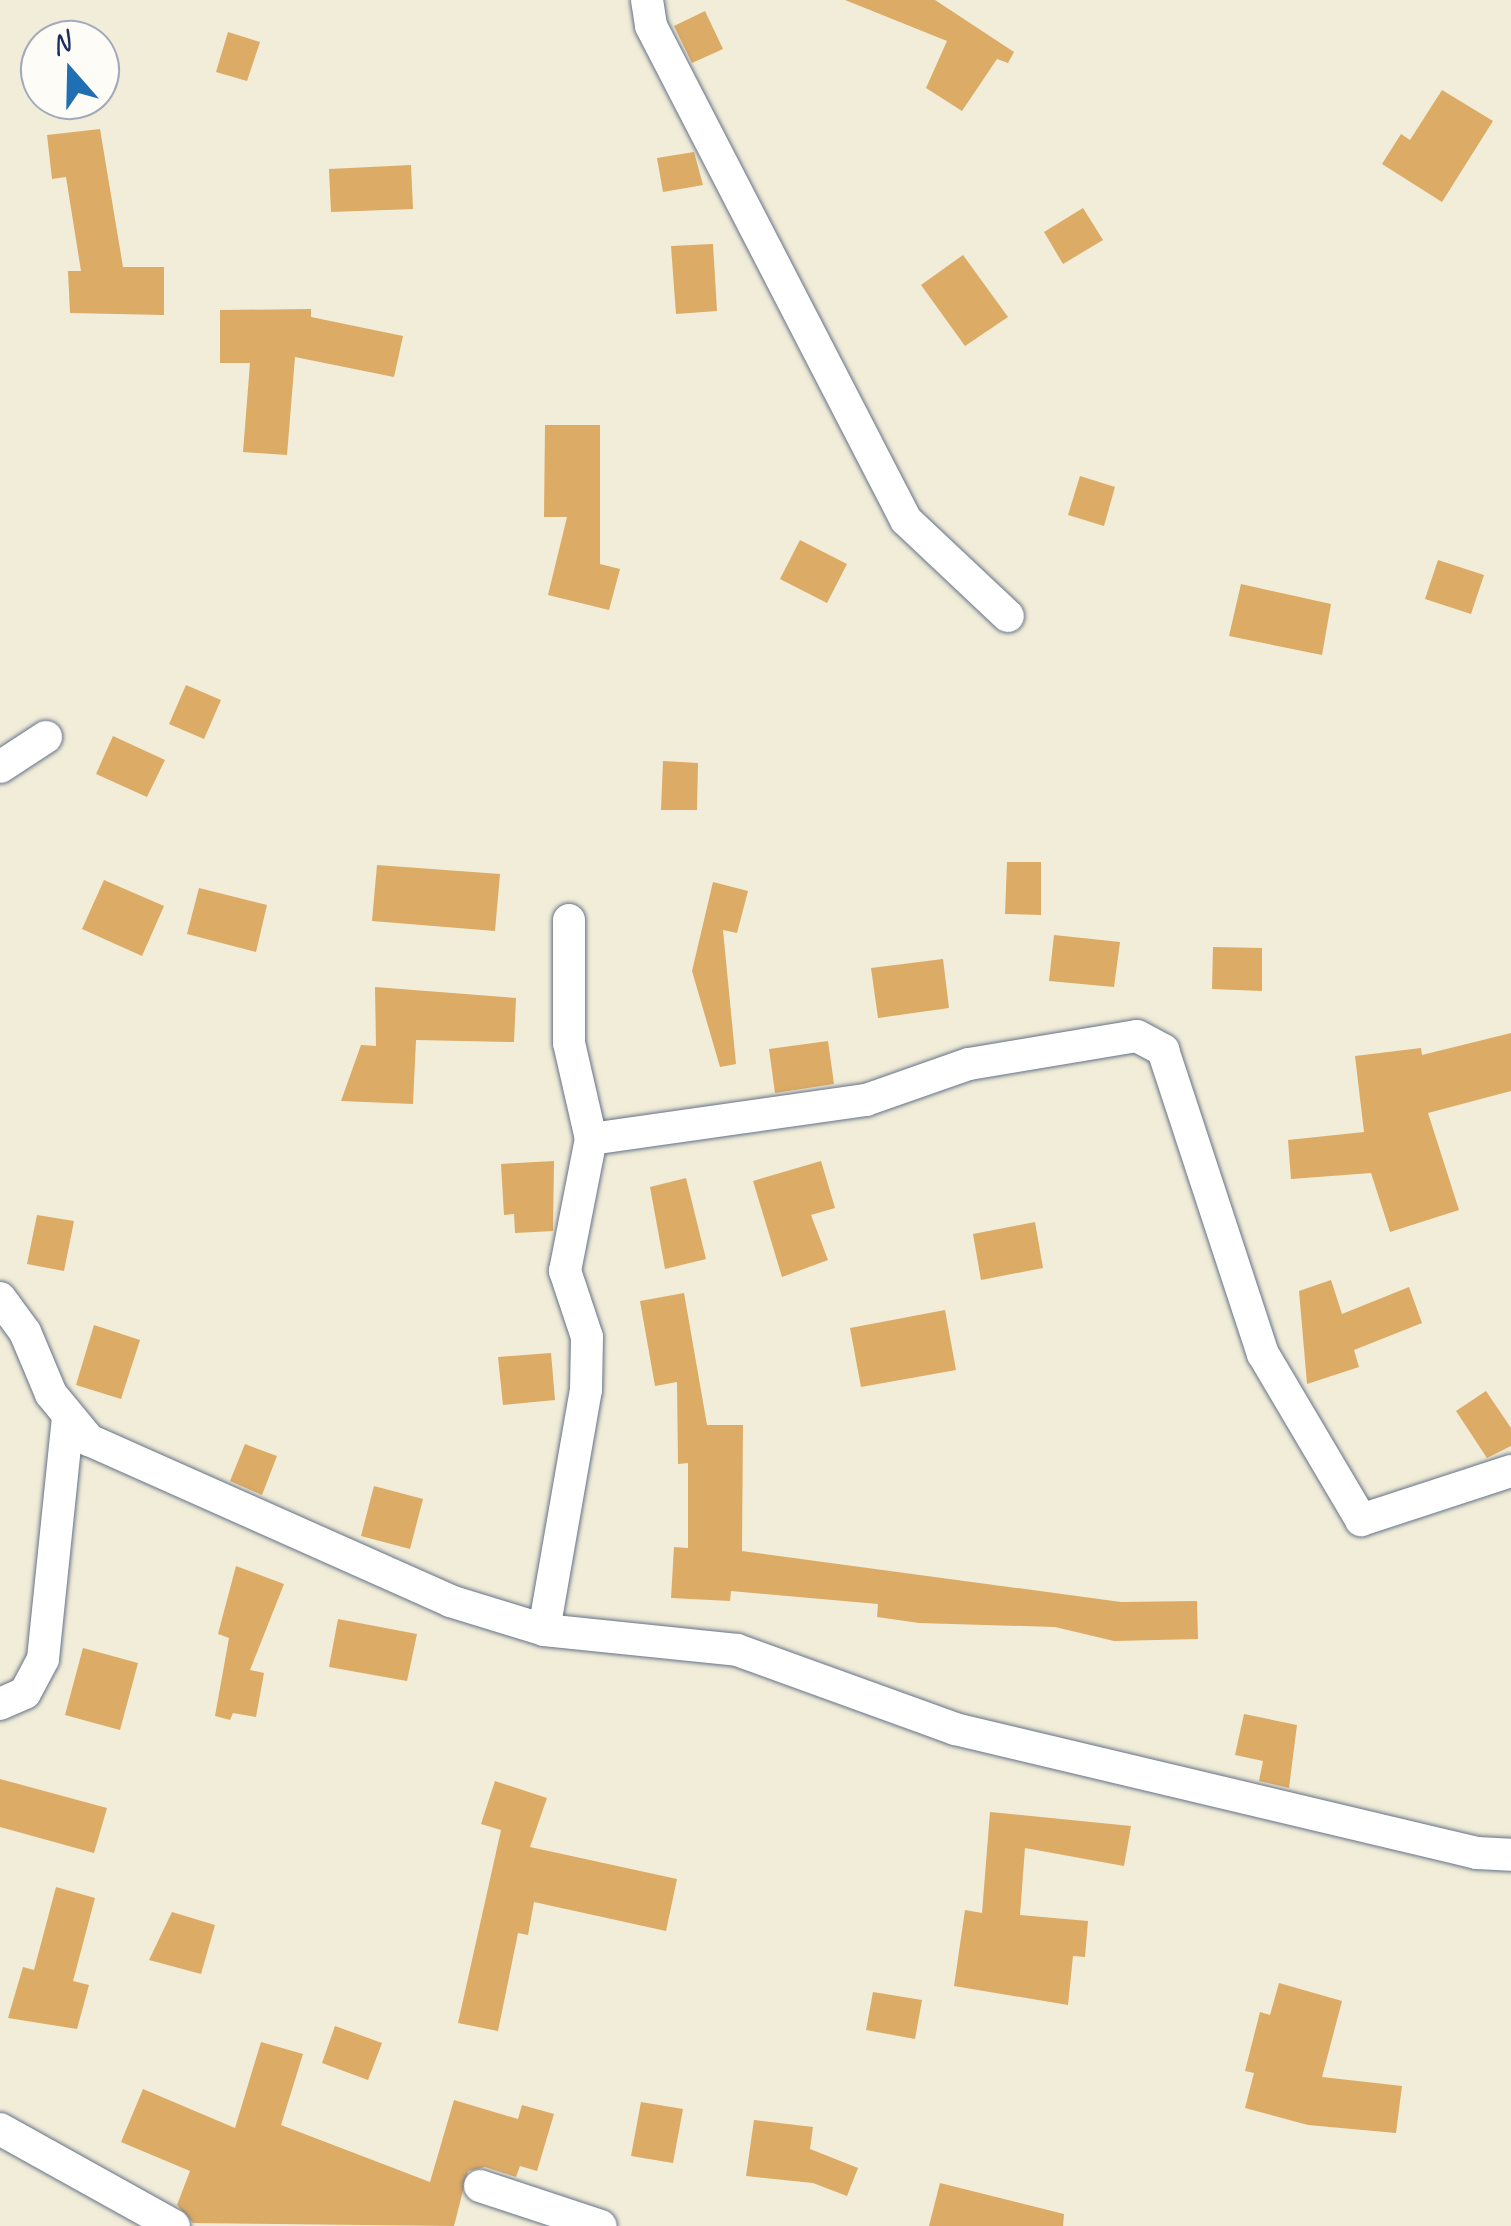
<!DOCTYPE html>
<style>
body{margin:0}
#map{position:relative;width:1511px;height:2226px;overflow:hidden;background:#f1edd8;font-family:Caveat,sans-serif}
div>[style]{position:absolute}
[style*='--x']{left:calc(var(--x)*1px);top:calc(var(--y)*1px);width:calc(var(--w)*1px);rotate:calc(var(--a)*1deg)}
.building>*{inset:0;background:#dcab66}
.roads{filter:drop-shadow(0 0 2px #667289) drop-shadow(0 0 2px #667289)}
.street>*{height:32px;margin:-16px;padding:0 16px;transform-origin:16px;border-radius:16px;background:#fff}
span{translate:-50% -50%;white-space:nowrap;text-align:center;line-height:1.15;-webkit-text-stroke:9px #fdfcf7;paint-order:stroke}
.north{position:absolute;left:20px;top:20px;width:100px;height:100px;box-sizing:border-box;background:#fdfcf7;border:2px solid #a3aaba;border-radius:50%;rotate:340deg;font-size:28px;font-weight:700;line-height:40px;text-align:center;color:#1b2f5e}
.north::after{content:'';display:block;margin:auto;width:35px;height:45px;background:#1f6fb2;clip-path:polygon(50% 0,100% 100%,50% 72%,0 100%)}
</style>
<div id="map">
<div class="building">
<i style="clip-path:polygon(845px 0,935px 0,1014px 52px,1008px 63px,997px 59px,962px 111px,926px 88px,947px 41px)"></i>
<i style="clip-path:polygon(705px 11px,723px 49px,692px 63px,674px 26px)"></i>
<i style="clip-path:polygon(228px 32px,260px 42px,247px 81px,216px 72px)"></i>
<i style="clip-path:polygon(1442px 90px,1493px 121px,1442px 202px,1382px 164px,1401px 134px,1410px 140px)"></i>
<i style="clip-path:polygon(100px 129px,123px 267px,164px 267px,164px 315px,70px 313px,68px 271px,81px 271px,66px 177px,52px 179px,47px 135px)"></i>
<i style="clip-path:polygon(694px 152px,703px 185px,663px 192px,657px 158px)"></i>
<i style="clip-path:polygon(411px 165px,413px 209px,331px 212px,329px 169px)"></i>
<i style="clip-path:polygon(1083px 208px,1103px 240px,1063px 264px,1044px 232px)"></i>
<i style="clip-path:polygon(713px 244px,717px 311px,676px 314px,671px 246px)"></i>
<i style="clip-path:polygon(963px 255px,1008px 317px,965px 346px,921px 285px)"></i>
<i style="clip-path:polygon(311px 309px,311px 317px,403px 336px,394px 377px,295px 357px,287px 455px,243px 452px,250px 363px,220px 363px,220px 310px)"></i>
<i style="clip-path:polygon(545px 425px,600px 425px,600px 564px,620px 569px,609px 610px,548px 595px,567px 517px,544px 517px)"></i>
<i style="clip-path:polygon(1080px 476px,1115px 487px,1104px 526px,1068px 515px)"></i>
<i style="clip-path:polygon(800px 540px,847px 564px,827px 603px,780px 579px)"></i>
<i style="clip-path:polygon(1438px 560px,1484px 575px,1471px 614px,1425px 599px)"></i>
<i style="clip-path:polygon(1241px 584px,1331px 604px,1322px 655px,1229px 636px)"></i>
<i style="clip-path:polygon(186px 685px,221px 700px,204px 739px,169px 724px)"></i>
<i style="clip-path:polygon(113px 736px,165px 760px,147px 797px,96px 774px)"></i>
<i style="clip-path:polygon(663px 761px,698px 763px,697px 810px,661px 810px)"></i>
<i style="clip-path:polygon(1007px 862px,1041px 862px,1041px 915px,1005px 914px)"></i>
<i style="clip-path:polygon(377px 865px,500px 874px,495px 931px,372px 921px)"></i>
<i style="clip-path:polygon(104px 880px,164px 906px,142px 956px,82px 929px)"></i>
<i style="clip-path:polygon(713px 882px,748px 891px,737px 933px,723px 930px,736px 1064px,720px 1067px,692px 971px)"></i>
<i style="clip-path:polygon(199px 888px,267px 905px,256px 952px,187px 934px)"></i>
<i style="clip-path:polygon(1054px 935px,1120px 942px,1114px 987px,1049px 981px)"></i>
<i style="clip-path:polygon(1213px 947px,1262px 948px,1262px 991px,1212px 989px)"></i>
<i style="clip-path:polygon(943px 959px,949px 1008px,878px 1018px,871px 968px)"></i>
<i style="clip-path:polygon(375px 987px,516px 998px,514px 1042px,416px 1040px,413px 1104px,341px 1101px,361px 1045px,376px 1046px)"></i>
<i style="clip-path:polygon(1511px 1033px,1511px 1091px,1428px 1113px,1459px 1210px,1390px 1232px,1371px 1173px,1291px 1179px,1288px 1140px,1364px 1132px,1355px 1056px,1421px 1048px,1422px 1055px)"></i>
<i style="clip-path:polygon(828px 1041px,834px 1084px,775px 1093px,769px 1049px)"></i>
<i style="clip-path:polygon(554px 1161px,553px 1231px,515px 1233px,514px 1214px,504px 1215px,501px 1164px)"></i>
<i style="clip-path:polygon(821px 1161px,835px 1208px,811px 1215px,828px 1260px,782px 1277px,753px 1181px)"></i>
<i style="clip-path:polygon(686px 1178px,706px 1259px,665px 1269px,650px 1187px)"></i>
<i style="clip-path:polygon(37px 1215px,74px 1221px,64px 1271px,27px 1264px)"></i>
<i style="clip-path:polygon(1035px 1222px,1043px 1268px,981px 1280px,973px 1234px)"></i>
<i style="clip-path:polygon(1331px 1280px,1342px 1314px,1409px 1287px,1422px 1323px,1354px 1350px,1359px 1367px,1307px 1384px,1299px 1291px)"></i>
<i style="clip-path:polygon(684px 1293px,707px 1425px,743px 1425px,742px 1551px,1121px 1602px,1197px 1601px,1198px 1639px,1114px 1641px,1055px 1627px,919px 1623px,877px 1617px,878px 1604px,731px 1591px,730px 1601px,671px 1598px,674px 1547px,688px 1548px,688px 1463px,678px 1464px,677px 1382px,655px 1386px,640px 1301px)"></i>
<i style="clip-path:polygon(945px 1310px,956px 1370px,861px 1387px,850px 1328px)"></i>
<i style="clip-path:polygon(94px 1325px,140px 1340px,121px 1399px,76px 1385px)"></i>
<i style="clip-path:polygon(551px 1353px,555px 1400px,503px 1405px,498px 1357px)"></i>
<i style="clip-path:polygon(1486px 1391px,1511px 1428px,1511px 1446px,1487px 1458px,1456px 1411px)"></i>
<i style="clip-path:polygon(245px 1444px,277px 1456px,262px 1495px,230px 1481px)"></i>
<i style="clip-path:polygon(374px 1486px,423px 1499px,410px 1549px,361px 1536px)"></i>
<i style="clip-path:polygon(236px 1566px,284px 1584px,250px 1670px,264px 1673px,256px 1717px,233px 1713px,230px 1720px,215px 1716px,229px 1638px,218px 1634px)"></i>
<i style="clip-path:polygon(338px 1619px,417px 1634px,407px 1681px,329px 1667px)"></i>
<i style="clip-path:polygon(83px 1648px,138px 1663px,120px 1730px,65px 1715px)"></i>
<i style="clip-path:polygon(1244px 1714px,1297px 1725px,1289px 1788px,1259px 1781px,1263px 1761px,1235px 1755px)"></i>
<i style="clip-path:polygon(0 1779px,107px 1808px,94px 1853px,0 1827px)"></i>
<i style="clip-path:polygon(495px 1781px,547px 1798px,530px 1847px,677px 1879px,666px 1931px,534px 1902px,528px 1935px,518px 1933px,498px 2031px,458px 2023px,501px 1830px,481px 1824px)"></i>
<i style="clip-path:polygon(990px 1812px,1131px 1826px,1124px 1866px,1025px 1848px,1020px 1915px,1088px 1921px,1085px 1957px,1073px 1956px,1068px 2005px,954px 1986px,965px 1910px,982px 1913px)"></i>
<i style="clip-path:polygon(56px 1887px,95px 1898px,73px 1981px,89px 1985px,77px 2029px,8px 2018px,23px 1967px,34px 1970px)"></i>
<i style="clip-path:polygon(172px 1912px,215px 1925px,201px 1974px,149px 1960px)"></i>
<i style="clip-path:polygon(1279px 1983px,1342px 2001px,1322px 2077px,1402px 2086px,1396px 2133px,1308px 2125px,1245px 2108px,1254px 2073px,1245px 2071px,1260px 2012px,1270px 2015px)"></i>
<i style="clip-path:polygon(873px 1992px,922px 2000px,915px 2039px,866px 2030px)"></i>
<i style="clip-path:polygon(335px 2026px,382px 2043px,368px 2080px,322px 2063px)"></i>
<i style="clip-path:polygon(261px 2042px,303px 2054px,281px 2125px,430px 2182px,454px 2100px,518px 2119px,522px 2105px,554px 2114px,537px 2171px,520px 2166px,516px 2177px,485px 2167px,468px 2171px,454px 2226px,193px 2223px,177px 2205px,190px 2171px,121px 2142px,143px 2089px,235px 2128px)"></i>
<i style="clip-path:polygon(641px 2102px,683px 2109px,673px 2163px,631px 2156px)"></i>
<i style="clip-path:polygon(754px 2120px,813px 2127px,810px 2149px,858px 2168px,847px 2196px,813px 2183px,746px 2176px)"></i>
<i style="clip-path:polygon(940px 2183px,1064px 2214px,1063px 2226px,929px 2226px)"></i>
</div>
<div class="roads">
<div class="street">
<i style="--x:647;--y:0;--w:26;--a:81"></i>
<i style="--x:651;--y:26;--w:556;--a:62.7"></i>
<i style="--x:906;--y:520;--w:140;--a:43.3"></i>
<i style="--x:0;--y:767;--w:55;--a:-33.1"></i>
<i style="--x:591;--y:1139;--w:278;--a:-8.1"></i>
<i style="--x:866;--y:1100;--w:109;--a:-19.3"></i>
<i style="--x:969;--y:1064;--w:170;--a:-9.5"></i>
<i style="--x:1137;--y:1036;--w:30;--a:28"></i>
<i style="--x:1163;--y:1050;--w:320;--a:71.8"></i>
<i style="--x:1263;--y:1354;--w:193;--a:59.4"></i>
<i style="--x:1361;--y:1520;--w:158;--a:-18.1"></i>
<i style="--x:0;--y:1298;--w:42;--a:53.7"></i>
<i style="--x:25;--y:1332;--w:67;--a:67.2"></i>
<i style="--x:51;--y:1394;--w:60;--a:50.4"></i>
<i style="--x:89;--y:1440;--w:395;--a:24"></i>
<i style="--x:450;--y:1601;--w:98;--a:17.1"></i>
<i style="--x:544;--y:1630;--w:194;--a:5.9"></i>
<i style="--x:737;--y:1650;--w:232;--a:19.9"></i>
<i style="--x:955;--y:1729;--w:537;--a:13.36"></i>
<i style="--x:1477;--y:1853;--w:34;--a:3"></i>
<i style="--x:544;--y:1630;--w:244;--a:-80.1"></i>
<i style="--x:586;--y:1390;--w:53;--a:-88.9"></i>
<i style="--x:587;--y:1337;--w:70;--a:-108.4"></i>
<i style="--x:565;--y:1271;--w:135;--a:-78.9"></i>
<i style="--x:591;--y:1139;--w:98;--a:-102.9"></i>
<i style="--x:569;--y:1043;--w:123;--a:-90"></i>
<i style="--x:0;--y:1704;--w:27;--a:-24"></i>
<i style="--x:25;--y:1693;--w:38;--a:-62"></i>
<i style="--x:43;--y:1659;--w:243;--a:-84.1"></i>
<i style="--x:0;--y:2129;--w:199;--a:29.1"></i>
<i style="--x:480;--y:2186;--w:127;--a:18.3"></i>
</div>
</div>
<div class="north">N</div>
</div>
